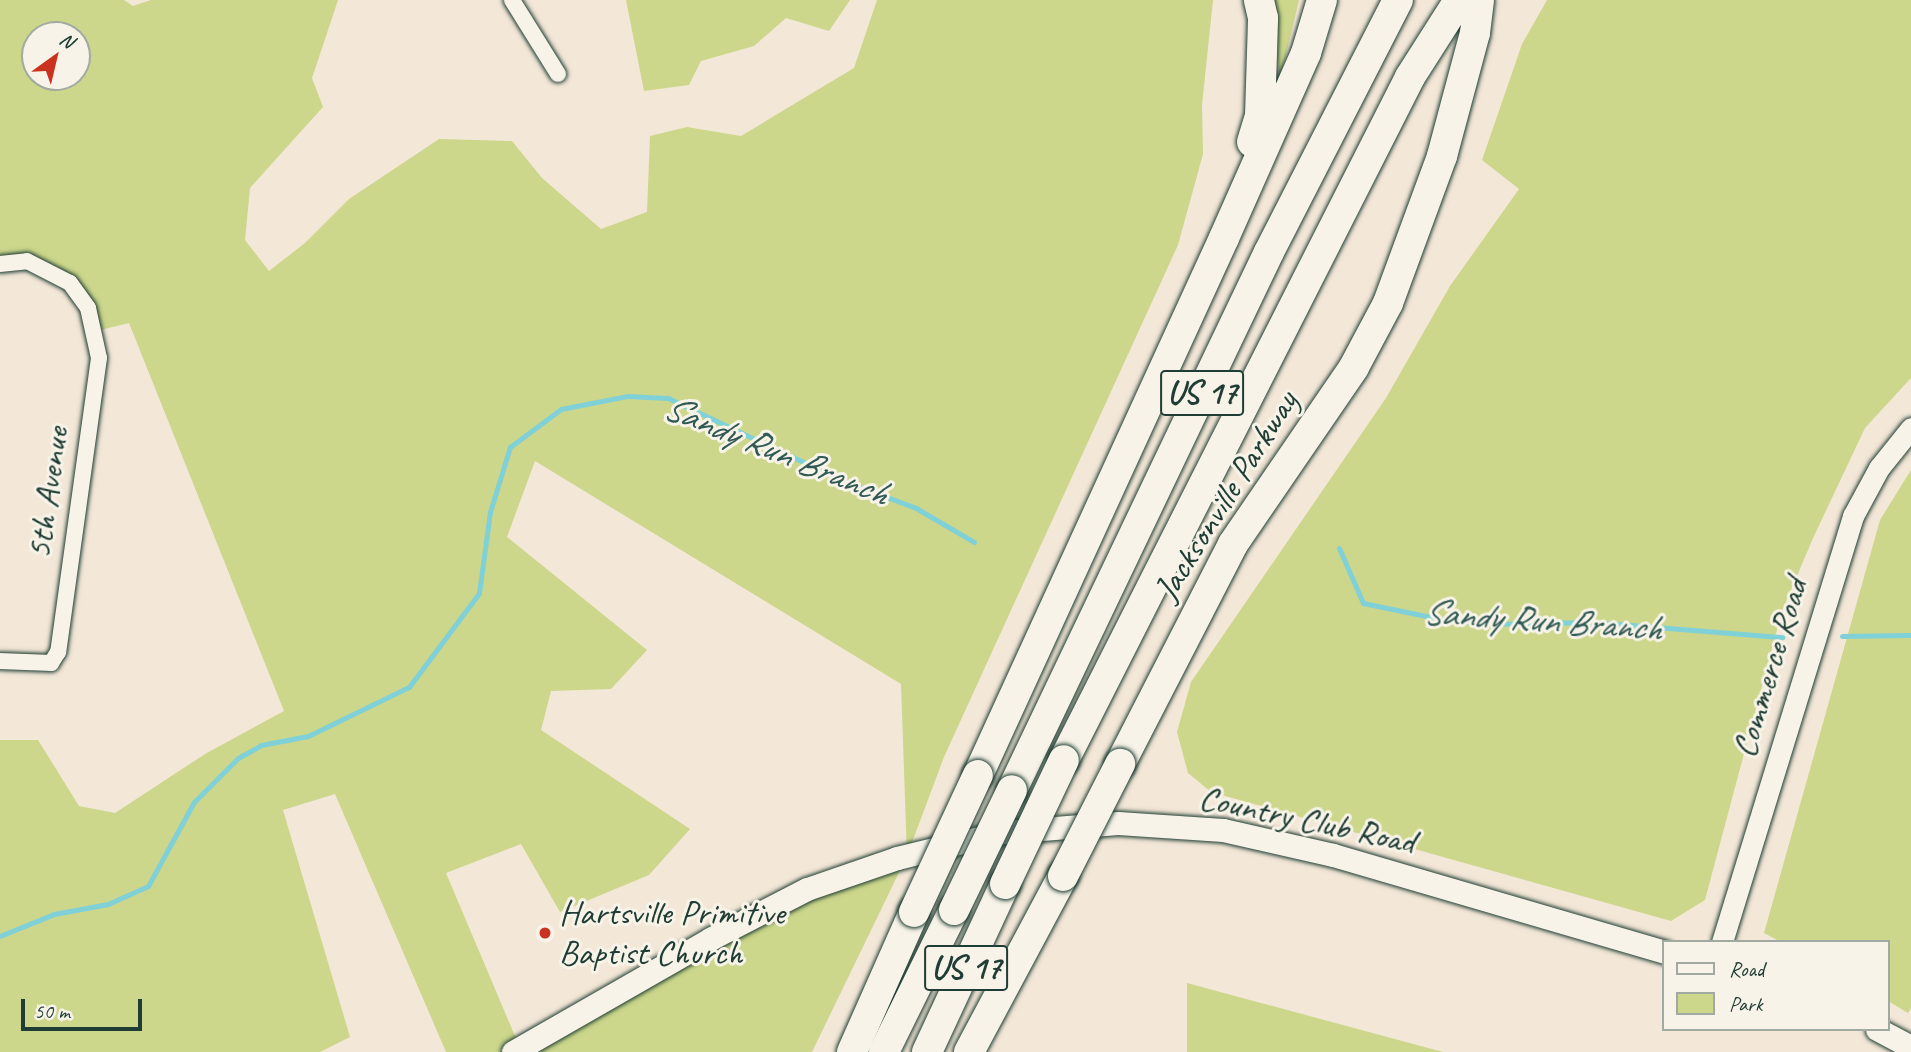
<!DOCTYPE html>
<style>
body{margin:0}
#map{position:relative;width:1911px;height:1052px;overflow:hidden;background:#f3e7d7;font-family:Caveat,sans-serif}
div>[style]{position:absolute}
[style*='--x']{left:calc(var(--x)*1px);top:calc(var(--y)*1px);width:calc(var(--w)*1px);rotate:calc(var(--a)*1deg)}
.green>*{inset:0;background:#ccd78b}
.stream>*{height:5px;margin:-2.5px;padding:0 2.5px;transform-origin:2.5px;border-radius:2.5px;background:#7fd0d7}
.roads{filter:drop-shadow(0 0 2px #1f3d34) drop-shadow(0 0 2px #1f3d34)}
.minor>*{height:16px;margin:-8px;padding:0 8px;transform-origin:8px;border-radius:8px;background:#f7f3e8}
.tertiary>*{height:21px;margin:-10.5px;padding:0 10.5px;transform-origin:10.5px;border-radius:10.5px;background:#f7f3e8}
.secondary>*{height:23px;margin:-11.5px;padding:0 11.5px;transform-origin:11.5px;border-radius:11.5px;background:#f7f3e8}
.motorway>*{height:30px;margin:-15px;padding:0 15px;transform-origin:15px;border-radius:15px;background:#f7f3e8}
.bridges{filter:drop-shadow(0 0 2px #1f3d34) drop-shadow(0 0 2px #1f3d34)}
.motorway-bridge>*{height:30px;margin:-15px;padding:0 15px;transform-origin:15px;border-radius:15px;background:#f7f3e8}
.dots>*{width:19px;height:19px;translate:-50% -50%;box-sizing:border-box;border:4px solid #f7f3e8;border-radius:50%}
span{translate:-50% -50%;white-space:nowrap;text-align:center;line-height:1.15;-webkit-text-stroke:6px #f7f3e8;paint-order:stroke}
.shield-label span{padding:2px 5px;background:#f7f3e8;border:2px solid;border-radius:5px;-webkit-text-stroke-width:0}
.shield-label{font-size:33px;color:#1f3d34;font-weight:700}
.street-label{font-size:35px;color:#1f3d34}
.poi-label{font-size:35px;color:#1f3d34}
.left{translate:0 -50%;text-align:left}
.water-label{font-size:37px;color:#325a55;font-style:italic}
.legend{position:absolute;left:1662px;top:940px;width:228px;height:91px;box-sizing:border-box;background:#f7f3e8;border:2px solid #a1aaa0;margin:0;padding:9px 12px;list-style:none;font-size:21px;color:#1f3d34}
.legend li{display:flex;align-items:center;gap:14px;height:35px}
.legend b{width:35px;border:2px solid #a1aaa0}
.north{position:absolute;left:21px;top:21px;width:70px;height:70px;box-sizing:border-box;background:#f7f3e8;border:2px solid #a1aaa0;border-radius:50%;rotate:34deg;font-size:19px;font-weight:700;line-height:28px;text-align:center;color:#1f3d34}
.north::after{content:'';display:block;margin:auto;width:24px;height:32px;background:#c8321e;clip-path:polygon(50% 0,100% 100%,50% 72%,0 100%)}
.scale{position:absolute;left:21px;top:999px;width:121px;height:32px;box-sizing:border-box;border:4px solid #1f3d34;border-top:0;padding-left:9px;font-size:21px;line-height:24px;white-space:nowrap;color:#1f3d34;-webkit-text-stroke:5px #f7f3e8;paint-order:stroke}
</style>
<div id="map">
<div class="green">
<i style="clip-path:polygon(evenodd,0 0,124px 0,133px 6px,151px 0,338px 0,312px 78px,323px 107px,250px 188px,245px 240px,269px 271px,305px 243px,349px 199px,439px 139px,512px 141px,542px 178px,601px 229px,647px 212px,650px 136px,687px 127px,741px 136px,854px 68px,877px 0,1213px 0,1202px 105px,1203px 154px,1178px 245px,944px 757px,907px 856px,812px 1052px,446px 1052px,335px 794px,283px 810px,350px 1037px,320px 1052px,0 1052px,0 740px,38px 740px,79px 806px,115px 813px,205px 754px,284px 711px,129px 323px,96px 331px,70px 283px,27px 261px,0 264px,0 0,35px 35px,77px 35px,77px 77px,35px 77px,35px 35px,0 0,535px 461px,901px 684px,907px 856px,710px 939px,520px 1048px,446px 873px,521px 844px,560px 912px,649px 875px,690px 829px,541px 730px,551px 691px,611px 689px,647px 650px,507px 537px,535px 461px)"></i>
<i style="clip-path:polygon(626px 0,850px 0,829px 31px,786px 18px,754px 46px,701px 61px,689px 85px,644px 91px)"></i>
<i style="clip-path:polygon(1272px 0,1299px 0,1280px 80px)"></i>
<i style="clip-path:polygon(1547px 0,1911px 0,1911px 378px,1865px 428px,1814px 536px,1782px 611px,1705px 900px,1671px 921px,1211px 792px,1188px 773px,1177px 732px,1191px 682px,1386px 398px,1450px 286px,1519px 189px,1482px 160px,1522px 44px)"></i>
<i style="clip-path:polygon(1911px 470px,1911px 1008px,1908px 1013px,1888px 1001px,1888px 942px,1781px 942px,1764px 933px,1880px 520px)"></i>
<i style="clip-path:polygon(1187px 983px,1443px 1052px,1187px 1052px)"></i>
</div>
<div class="stream">
<i style="--x:1339;--y:548;--w:60;--a:66.4"></i>
<i style="--x:1363;--y:603;--w:79;--a:11.7"></i>
<i style="--x:1440;--y:619;--w:48;--a:5.9"></i>
<i style="--x:1488;--y:624;--w:106;--a:-1.1"></i>
<i style="--x:1594;--y:622;--w:189;--a:4.6"></i>
<i style="--x:1842;--y:636;--w:69;--a:-0.8"></i>
<i style="--x:0;--y:936;--w:58;--a:-22.2"></i>
<i style="--x:54;--y:914;--w:55;--a:-10.5"></i>
<i style="--x:108;--y:904;--w:44;--a:-24.2"></i>
<i style="--x:148;--y:886;--w:96;--a:-61.3"></i>
<i style="--x:194;--y:802;--w:62;--a:-45"></i>
<i style="--x:238;--y:758;--w:26;--a:-29"></i>
<i style="--x:261;--y:745;--w:48;--a:-10.8"></i>
<i style="--x:308;--y:736;--w:112;--a:-25.9"></i>
<i style="--x:409;--y:687;--w:117;--a:-53.3"></i>
<i style="--x:479;--y:593;--w:82;--a:-82.3"></i>
<i style="--x:490;--y:512;--w:68;--a:-72.9"></i>
<i style="--x:510;--y:447;--w:64;--a:-36.7"></i>
<i style="--x:561;--y:409;--w:67;--a:-11.1"></i>
<i style="--x:627;--y:396;--w:41;--a:2.8"></i>
<i style="--x:668;--y:398;--w:189;--a:25.3"></i>
<i style="--x:839;--y:479;--w:82;--a:20.6"></i>
<i style="--x:916;--y:508;--w:67;--a:30.4"></i>
</div>
<div class="roads">
<div class="minor">
<i style="--x:512;--y:0;--w:87;--a:58.1"></i>
<i style="--x:0;--y:264;--w:27;--a:-6"></i>
<i style="--x:27;--y:261;--w:48;--a:27.1"></i>
<i style="--x:70;--y:283;--w:31;--a:54"></i>
<i style="--x:88;--y:308;--w:51;--a:77.6"></i>
<i style="--x:99;--y:358;--w:297;--a:97.9"></i>
<i style="--x:58;--y:652;--w:13;--a:122"></i>
<i style="--x:51;--y:663;--w:51;--a:-177.8"></i>
</div>
<div class="tertiary">
<i style="--x:1722;--y:942;--w:446;--a:-72.9"></i>
<i style="--x:1853;--y:516;--w:55;--a:-61.6"></i>
<i style="--x:1879;--y:468;--w:51;--a:-51.3"></i>
</div>
<div class="secondary">
<i style="--x:1877;--y:1029;--w:38;--a:28"></i>
<i style="--x:513;--y:1052;--w:227;--a:-29.8"></i>
<i style="--x:710;--y:939;--w:109;--a:-27.3"></i>
<i style="--x:807;--y:889;--w:95;--a:-19"></i>
<i style="--x:897;--y:858;--w:110;--a:-13.7"></i>
<i style="--x:1004;--y:832;--w:114;--a:-4.5"></i>
<i style="--x:1118;--y:823;--w:105;--a:3.8"></i>
<i style="--x:1223;--y:830;--w:113;--a:12.8"></i>
<i style="--x:1333;--y:855;--w:345;--a:16.3"></i>
</div>
<div class="motorway">
<i style="--x:1252;--y:142;--w:27;--a:-73"></i>
<i style="--x:1260;--y:116;--w:98;--a:-88.2"></i>
<i style="--x:1263;--y:18;--w:18;--a:-103"></i>
<i style="--x:1064;--y:760;--w:766;--a:-63.13"></i>
<i style="--x:1410;--y:77;--w:91;--a:-57.5"></i>
<i style="--x:1120;--y:764;--w:247;--a:-62.8"></i>
<i style="--x:1233;--y:544;--w:214;--a:-55.6"></i>
<i style="--x:1354;--y:367;--w:72;--a:-62"></i>
<i style="--x:1388;--y:303;--w:157;--a:-69.8"></i>
<i style="--x:1442;--y:156;--w:127;--a:-75"></i>
<i style="--x:1475;--y:33;--w:33;--a:-83"></i>
<i style="--x:978;--y:775;--w:591;--a:-65.39"></i>
<i style="--x:1224;--y:238;--w:202;--a:-66.1"></i>
<i style="--x:1306;--y:53;--w:55;--a:-73.2"></i>
<i style="--x:1012;--y:790;--w:596;--a:-64.47"></i>
<i style="--x:1269;--y:252;--w:283;--a:-62.9"></i>
<i style="--x:852;--y:1052;--w:153;--a:-66.1"></i>
<i style="--x:884;--y:1052;--w:158;--a:-63.8"></i>
<i style="--x:927;--y:1052;--w:185;--a:-65.1"></i>
<i style="--x:969;--y:1052;--w:200;--a:-61.9"></i>
</div>
</div>
<div class="bridges">
<div class="motorway-bridge">
<i style="--x:1063;--y:876;--w:126;--a:-63"></i>
<i style="--x:1005;--y:884;--w:137;--a:-64.6"></i>
<i style="--x:954;--y:910;--w:133;--a:-64.2"></i>
<i style="--x:914;--y:912;--w:151;--a:-65"></i>
</div>
</div>
<div class="dots">
<i style="left:545px;top:933px;background:#c8321e"></i>
</div>
<div class="shield-label">
<span style="left:1202px;top:393px">US 17</span>
<span style="left:966px;top:968px">US 17</span>
</div>
<div class="street-label">
<span style="left:48px;top:493px;rotate:-82deg">5th Avenue</span>
<span style="left:1226px;top:496px;rotate:-58deg">Jacksonville Parkway</span>
<span style="left:1770px;top:668px;rotate:-73deg">Commerce Road</span>
<span style="left:1307px;top:820px;rotate:12deg">Country Club Road</span>
</div>
<div class="poi-label">
<span class="left" style="left:559px;top:933px">Hartsville Primitive<br>Baptist Church</span>
</div>
<div class="water-label">
<span style="left:776px;top:450px;rotate:22deg">Sandy Run Branch</span>
<span style="left:1542px;top:620px;rotate:4deg">Sandy Run Branch</span>
</div>
<ul class="legend">
<li><b style="height:9px;background:#f7f3e8"></b>Road</li>
<li><b style="height:19px;background:#ccd78b"></b>Park</li>
</ul>
<div class="north">N</div>
<div class="scale">50 m</div>
</div>
